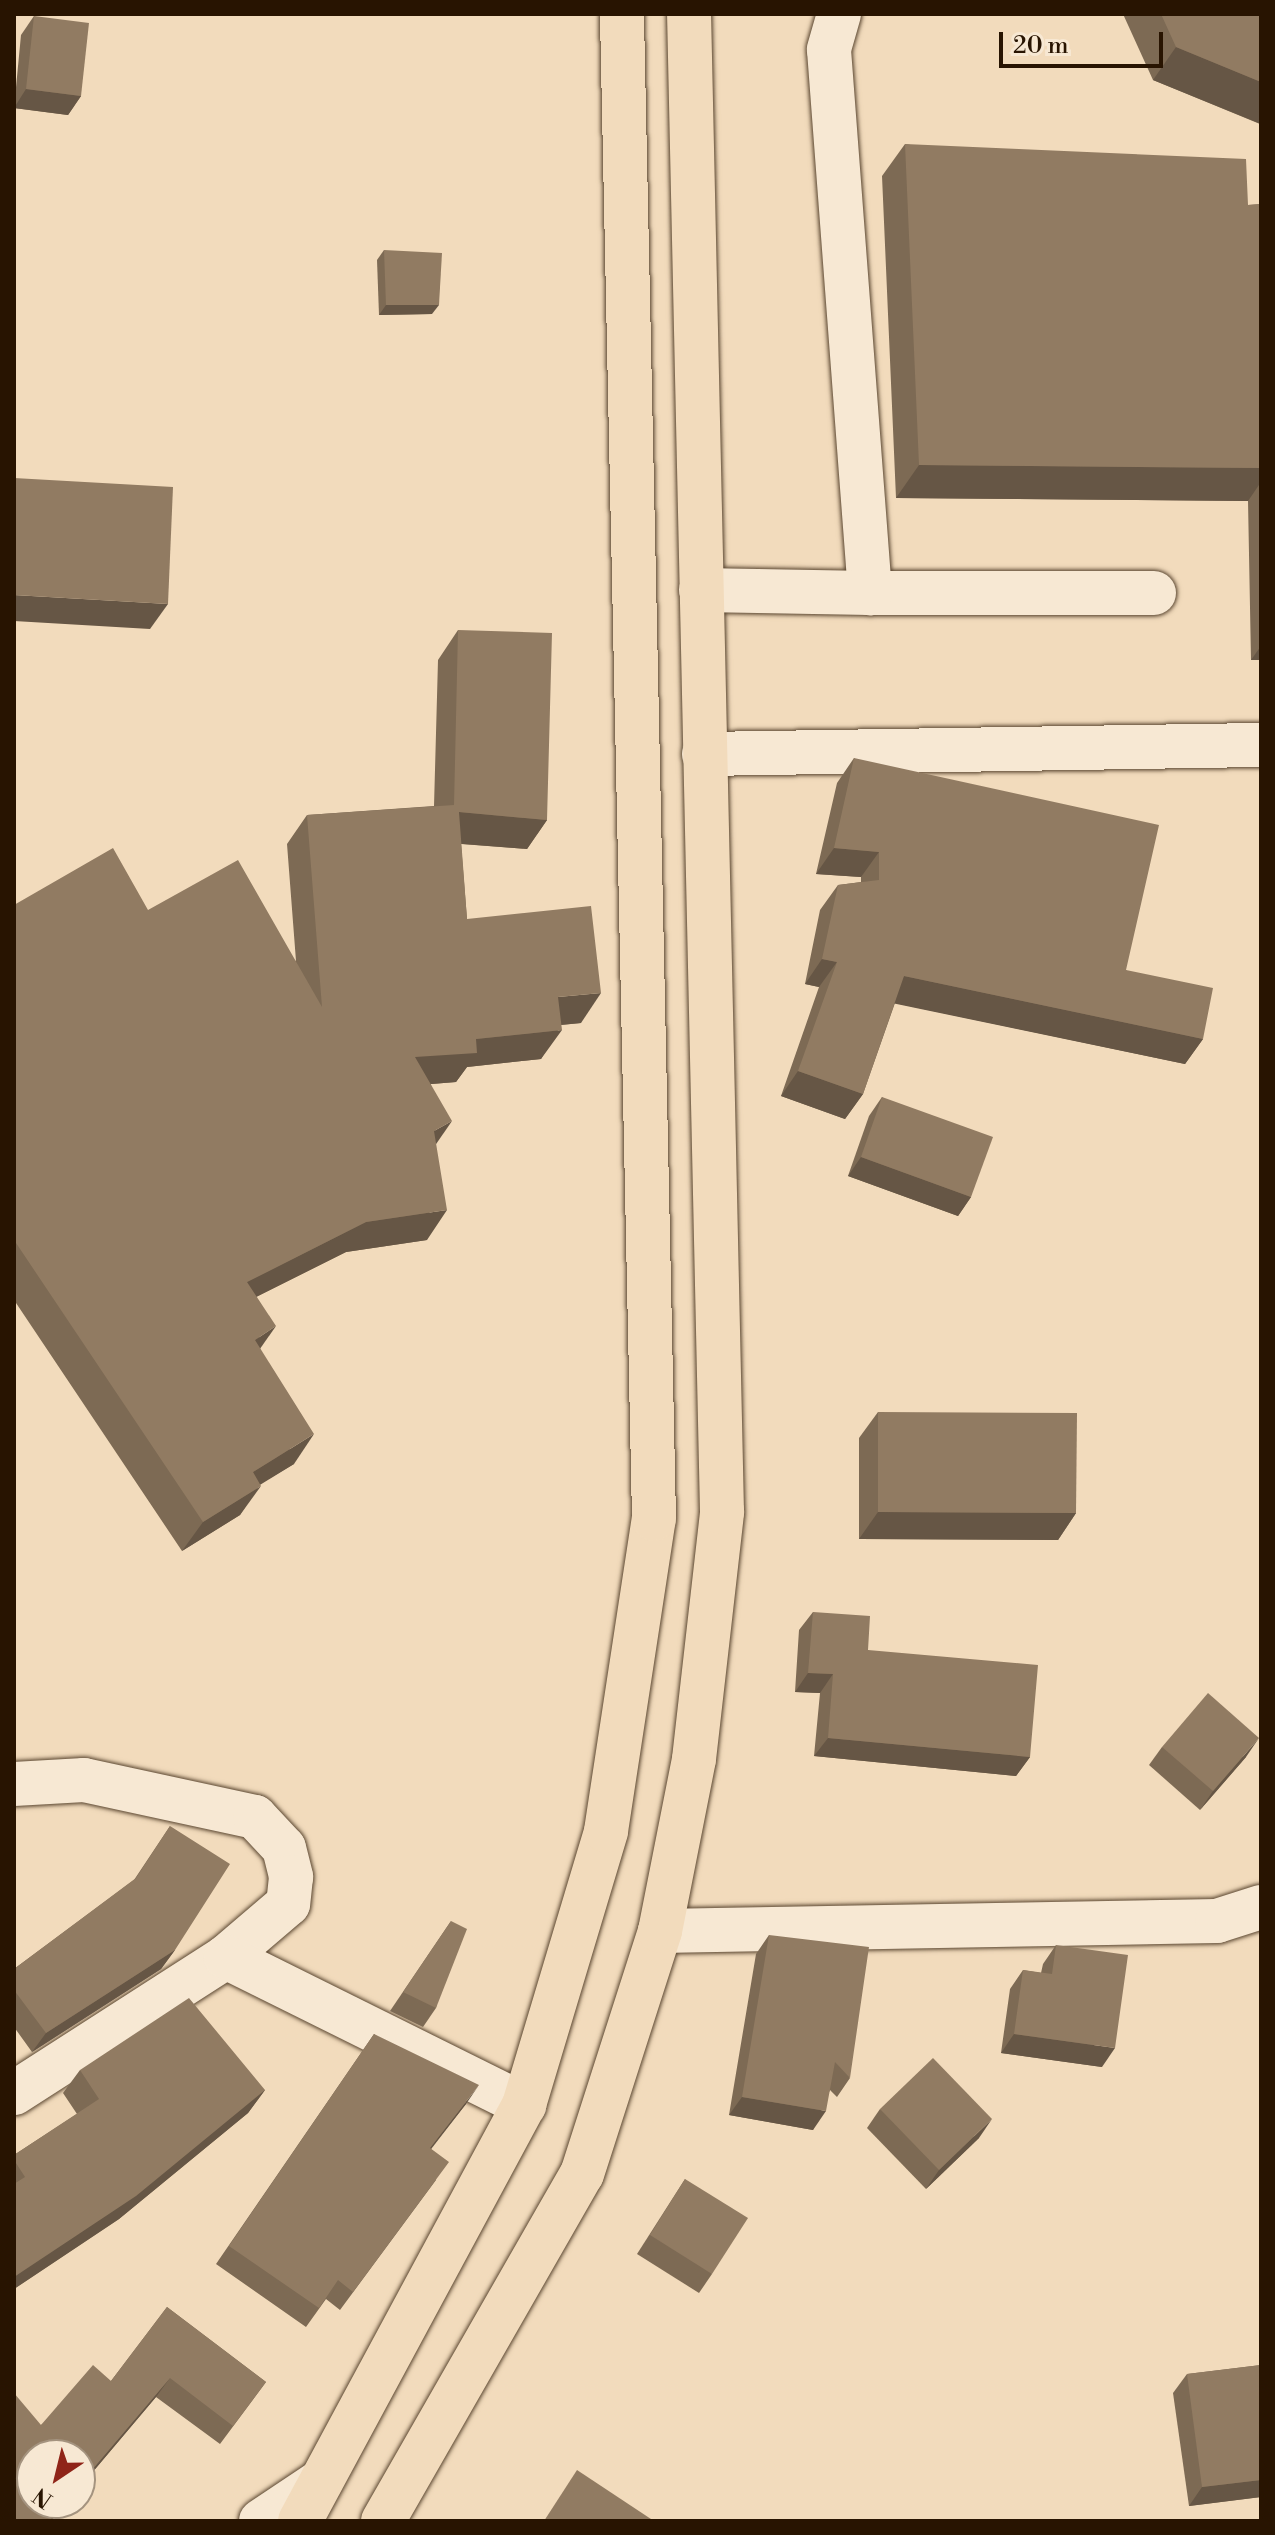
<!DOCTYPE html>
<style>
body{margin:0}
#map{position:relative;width:1275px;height:2535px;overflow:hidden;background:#f2dbbc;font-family:"Libre Bodoni",serif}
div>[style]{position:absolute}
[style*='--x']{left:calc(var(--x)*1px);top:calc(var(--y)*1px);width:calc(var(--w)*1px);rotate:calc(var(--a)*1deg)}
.roads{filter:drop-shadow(0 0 2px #5a4630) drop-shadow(0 0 2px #5a4630)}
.minor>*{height:44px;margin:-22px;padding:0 22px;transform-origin:22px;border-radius:22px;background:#f7e8d3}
.major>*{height:44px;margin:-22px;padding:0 22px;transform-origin:22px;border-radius:22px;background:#f2dbbc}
.wall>*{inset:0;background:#7d6a54}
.shaded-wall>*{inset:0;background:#665645}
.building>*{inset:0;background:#917b62}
span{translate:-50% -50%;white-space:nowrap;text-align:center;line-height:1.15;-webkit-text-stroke:7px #f7e8d3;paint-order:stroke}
.frame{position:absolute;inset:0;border:16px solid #281401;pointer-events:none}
.north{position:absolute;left:16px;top:2439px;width:80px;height:80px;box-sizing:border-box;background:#f7e8d3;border:2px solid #a4937f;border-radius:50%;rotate:215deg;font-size:22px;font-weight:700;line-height:32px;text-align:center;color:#281401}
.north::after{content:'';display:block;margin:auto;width:28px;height:36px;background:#8f2418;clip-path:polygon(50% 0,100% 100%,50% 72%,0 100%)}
.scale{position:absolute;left:999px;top:32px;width:164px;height:36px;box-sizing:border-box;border:4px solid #281401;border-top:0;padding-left:10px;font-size:24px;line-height:28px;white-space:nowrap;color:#281401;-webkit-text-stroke:6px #f7e8d3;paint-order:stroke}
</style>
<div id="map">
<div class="roads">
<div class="minor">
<i style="--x:839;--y:14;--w:37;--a:106"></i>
<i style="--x:829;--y:50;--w:545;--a:85.68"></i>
<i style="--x:870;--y:593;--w:284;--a:0"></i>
<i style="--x:701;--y:590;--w:169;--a:1"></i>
<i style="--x:704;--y:754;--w:557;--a:-0.93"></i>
<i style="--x:14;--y:1784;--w:70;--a:-3.3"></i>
<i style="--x:84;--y:1780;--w:175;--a:12.2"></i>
<i style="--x:255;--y:1817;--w:42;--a:46.9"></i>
<i style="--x:284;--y:1848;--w:30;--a:76"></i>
<i style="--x:291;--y:1877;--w:27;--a:96"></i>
<i style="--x:288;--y:1904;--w:82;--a:139.5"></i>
<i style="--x:226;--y:1957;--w:252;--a:147.3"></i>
<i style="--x:660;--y:1931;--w:557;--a:-1.03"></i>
<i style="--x:1217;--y:1921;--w:46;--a:-17.7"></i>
<i style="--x:226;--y:1957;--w:333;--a:26.4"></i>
<i style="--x:261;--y:2521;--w:72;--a:-33.7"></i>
</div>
<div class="major">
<i style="--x:300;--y:2521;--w:472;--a:-61.7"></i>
<i style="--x:524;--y:2105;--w:286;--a:-73.3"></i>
<i style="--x:606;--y:1831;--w:316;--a:-81.3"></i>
<i style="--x:654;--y:1519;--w:1505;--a:-91.22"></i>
<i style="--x:383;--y:2521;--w:400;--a:-60.2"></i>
<i style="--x:582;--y:2174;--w:255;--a:-72.2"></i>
<i style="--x:660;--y:1931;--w:175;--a:-78.8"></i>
<i style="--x:694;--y:1759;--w:249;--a:-83.5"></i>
<i style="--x:722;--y:1512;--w:1498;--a:-91.26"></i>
</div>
</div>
<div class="wall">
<i style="clip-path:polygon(1123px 14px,1261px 14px,1260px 124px,1153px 80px)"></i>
<i style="clip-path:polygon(34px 16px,81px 96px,68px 115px,14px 108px,21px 35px)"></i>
<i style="clip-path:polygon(905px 144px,1248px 205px,1261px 204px,1261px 660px,1251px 660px,1248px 501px,896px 498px,882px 176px)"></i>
<i style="clip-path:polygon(384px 250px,432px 314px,379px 315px,377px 260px)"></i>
<i style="clip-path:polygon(458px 630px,547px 820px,527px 849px,461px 844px,467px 919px,581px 1023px,561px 1025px,541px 1059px,467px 1067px,456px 1082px,431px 1084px,436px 1144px,427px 1240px,346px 1252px,256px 1297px,260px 1348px,294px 1464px,260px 1484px,240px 1515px,182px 1551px,14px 1300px,14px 905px,148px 910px,296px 961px,287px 844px,307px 815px,434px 806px,438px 660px)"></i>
<i style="clip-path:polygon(854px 758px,1126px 970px,1203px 1039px,1185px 1064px,895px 1003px,863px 1094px,845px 1119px,781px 1096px,819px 987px,805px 984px,820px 910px,838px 885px,861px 882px,861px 877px,816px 874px,837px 783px)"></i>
<i style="clip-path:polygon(882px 1097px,971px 1197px,958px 1216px,848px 1176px,869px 1116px)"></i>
<i style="clip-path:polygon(878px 1412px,1076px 1513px,1058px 1540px,859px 1539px,859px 1438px)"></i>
<i style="clip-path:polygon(813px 1612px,868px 1650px,1030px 1757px,1016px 1776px,814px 1756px,820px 1693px,795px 1692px,799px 1630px)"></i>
<i style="clip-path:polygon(1162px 1747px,1246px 1757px,1200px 1810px,1149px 1765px)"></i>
<i style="clip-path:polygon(170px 1826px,175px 1950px,161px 1969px,32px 2052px,14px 2027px,14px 1969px,134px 1880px)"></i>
<i style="clip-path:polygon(451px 1921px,436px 2008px,423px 2027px,390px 2011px)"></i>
<i style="clip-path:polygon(769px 1935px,850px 2078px,837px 2097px,830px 2090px,813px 2130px,729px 2115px,756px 1954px)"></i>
<i style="clip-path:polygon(1056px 1945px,1102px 2067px,1001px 2053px,1010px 1989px,1023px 1970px,1041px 1973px,1043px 1964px)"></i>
<i style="clip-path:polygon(374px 2034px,466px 2104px,431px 2148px,436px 2180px,340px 2310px,326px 2299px,306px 2327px,216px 2264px)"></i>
<i style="clip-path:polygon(80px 2070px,265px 2090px,248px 2113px,119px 2219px,14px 2289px,14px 2155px,77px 2114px,63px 2093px)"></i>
<i style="clip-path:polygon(880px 2109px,979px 2138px,926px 2189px,867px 2128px)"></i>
<i style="clip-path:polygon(685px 2179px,712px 2274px,699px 2293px,637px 2254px)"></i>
<i style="clip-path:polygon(167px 2307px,266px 2382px,252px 2401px,220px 2444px,156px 2397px,80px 2487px,80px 2455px,32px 2503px,67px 2503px,51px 2521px,14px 2521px,41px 2425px,111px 2381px)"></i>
<i style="clip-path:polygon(1261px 2365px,1261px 2497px,1189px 2506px,1173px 2393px,1187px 2374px)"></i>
</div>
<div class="shaded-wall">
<i style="clip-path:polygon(1176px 47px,1261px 82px,1261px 124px,1153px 80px)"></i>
<i style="clip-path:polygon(26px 89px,81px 96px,68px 115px,14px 108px)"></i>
<i style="clip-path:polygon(386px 305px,439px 305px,432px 314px,379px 315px)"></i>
<i style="clip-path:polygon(919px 465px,1261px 468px,1261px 482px,1248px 501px,896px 498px)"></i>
<i style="clip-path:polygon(14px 595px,168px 604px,150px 629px,14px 621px)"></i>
<i style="clip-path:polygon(1261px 646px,1261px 660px,1251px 660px)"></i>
<i style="clip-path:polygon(459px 812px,547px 820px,527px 849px,438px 842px)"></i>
<i style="clip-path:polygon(834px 848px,879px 852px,861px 877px,816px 874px)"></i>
<i style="clip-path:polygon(822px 959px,837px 962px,819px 987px,805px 984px)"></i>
<i style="clip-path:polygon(904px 976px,1203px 1039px,1185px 1064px,887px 1002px)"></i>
<i style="clip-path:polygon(601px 993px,581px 1023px,538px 1027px,558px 997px)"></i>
<i style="clip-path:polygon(562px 1030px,541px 1059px,467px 1067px,456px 1082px,395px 1087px,415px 1057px,476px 1039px)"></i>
<i style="clip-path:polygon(798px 1071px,863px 1094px,845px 1119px,781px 1096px)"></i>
<i style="clip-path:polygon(452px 1121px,432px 1150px,434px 1131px)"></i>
<i style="clip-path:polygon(861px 1157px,971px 1197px,958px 1216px,848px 1176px)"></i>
<i style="clip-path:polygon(447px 1210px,427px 1240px,346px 1252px,226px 1312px,247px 1282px,366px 1222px)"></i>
<i style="clip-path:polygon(276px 1326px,255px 1356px,255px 1340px)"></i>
<i style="clip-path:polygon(314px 1434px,294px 1464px,232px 1502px,253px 1472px)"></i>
<i style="clip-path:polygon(261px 1486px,240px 1515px,182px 1551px,203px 1522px)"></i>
<i style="clip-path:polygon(878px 1512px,1076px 1513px,1058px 1540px,859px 1539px)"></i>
<i style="clip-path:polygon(808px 1673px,833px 1674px,820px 1693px,795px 1692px)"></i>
<i style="clip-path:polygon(828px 1738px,1030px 1757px,1016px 1776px,814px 1756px)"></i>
<i style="clip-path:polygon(1259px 1738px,1246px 1757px,1200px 1810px,1213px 1791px)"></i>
<i style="clip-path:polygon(175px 1950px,161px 1969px,32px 2052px,46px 2033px)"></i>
<i style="clip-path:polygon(1014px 2034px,1115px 2048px,1102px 2067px,1001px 2053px)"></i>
<i style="clip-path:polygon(479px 2085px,466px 2104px,418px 2166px,430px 2148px)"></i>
<i style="clip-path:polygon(265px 2090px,248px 2113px,119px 2219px,14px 2289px,14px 2277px)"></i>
<i style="clip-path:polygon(742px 2097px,826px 2111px,813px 2130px,729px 2115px)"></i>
<i style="clip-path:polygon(992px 2119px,979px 2138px,926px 2189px,939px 2170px)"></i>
<i style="clip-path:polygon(170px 2378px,156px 2397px,80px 2487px,80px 2484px)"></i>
<i style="clip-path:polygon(1261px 2480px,1261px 2497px,1189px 2506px,1202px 2487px)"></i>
<i style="clip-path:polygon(64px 2503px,67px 2503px,51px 2521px,49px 2521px)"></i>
</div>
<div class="building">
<i style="clip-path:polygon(1161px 14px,1261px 14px,1261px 82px,1176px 47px)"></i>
<i style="clip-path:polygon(34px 16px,89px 23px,81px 96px,26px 89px)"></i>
<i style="clip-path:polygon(905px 144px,1246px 159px,1248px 205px,1261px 204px,1261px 468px,919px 465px)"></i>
<i style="clip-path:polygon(384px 250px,442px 253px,439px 305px,386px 305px)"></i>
<i style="clip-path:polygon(14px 478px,173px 487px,168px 604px,14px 595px)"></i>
<i style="clip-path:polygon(458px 630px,552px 633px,547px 820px,459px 812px,467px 919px,591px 906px,601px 993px,558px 997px,562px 1030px,476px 1039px,477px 1053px,415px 1057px,452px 1121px,434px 1131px,447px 1210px,366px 1222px,247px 1282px,276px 1326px,255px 1340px,314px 1434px,253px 1472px,261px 1486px,203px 1522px,14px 1240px,14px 905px,113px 848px,148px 910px,238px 860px,322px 1007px,307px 815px,454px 805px)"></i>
<i style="clip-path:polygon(854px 758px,1159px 825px,1126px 970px,1213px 988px,1203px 1039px,904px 976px,863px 1094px,798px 1071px,837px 962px,822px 959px,838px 885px,879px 880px,879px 852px,834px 848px)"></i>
<i style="clip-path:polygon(882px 1097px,993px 1137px,971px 1197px,861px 1157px)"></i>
<i style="clip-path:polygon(878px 1412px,1077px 1413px,1076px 1513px,878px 1512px)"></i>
<i style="clip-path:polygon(813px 1612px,870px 1616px,868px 1650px,1038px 1665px,1030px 1757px,828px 1738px,833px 1674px,808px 1673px)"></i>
<i style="clip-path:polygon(1208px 1693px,1259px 1738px,1213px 1791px,1162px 1747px)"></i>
<i style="clip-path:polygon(170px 1826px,230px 1864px,175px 1950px,46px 2033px,14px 1990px,14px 1969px,136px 1878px)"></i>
<i style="clip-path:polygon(451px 1921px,467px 1929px,436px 2008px,403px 1992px)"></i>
<i style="clip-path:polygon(769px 1935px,869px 1947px,850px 2078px,835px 2062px,826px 2111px,742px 2097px)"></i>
<i style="clip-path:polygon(1056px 1945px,1128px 1955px,1115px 2048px,1014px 2034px,1023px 1970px,1052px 1974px)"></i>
<i style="clip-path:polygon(189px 1998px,265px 2090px,136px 2196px,14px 2277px,14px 2184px,25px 2177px,14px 2160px,14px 2155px,99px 2099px,80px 2070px)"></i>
<i style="clip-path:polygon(374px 2034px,479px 2085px,430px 2148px,449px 2162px,353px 2292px,338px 2280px,319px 2308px,229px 2246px)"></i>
<i style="clip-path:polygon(933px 2058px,992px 2119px,939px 2170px,880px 2109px)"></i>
<i style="clip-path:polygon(685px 2179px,748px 2218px,712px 2274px,650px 2235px)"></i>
<i style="clip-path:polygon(167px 2307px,266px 2382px,233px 2426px,170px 2378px,80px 2484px,80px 2455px,32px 2455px,32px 2503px,64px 2503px,49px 2521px,14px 2521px,14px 2393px,41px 2425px,93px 2365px,111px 2381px)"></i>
<i style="clip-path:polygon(1261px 2365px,1261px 2480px,1202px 2487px,1187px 2374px)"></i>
<i style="clip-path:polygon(577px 2470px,654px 2521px,544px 2521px)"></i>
</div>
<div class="frame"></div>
<div class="north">N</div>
<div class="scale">20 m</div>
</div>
